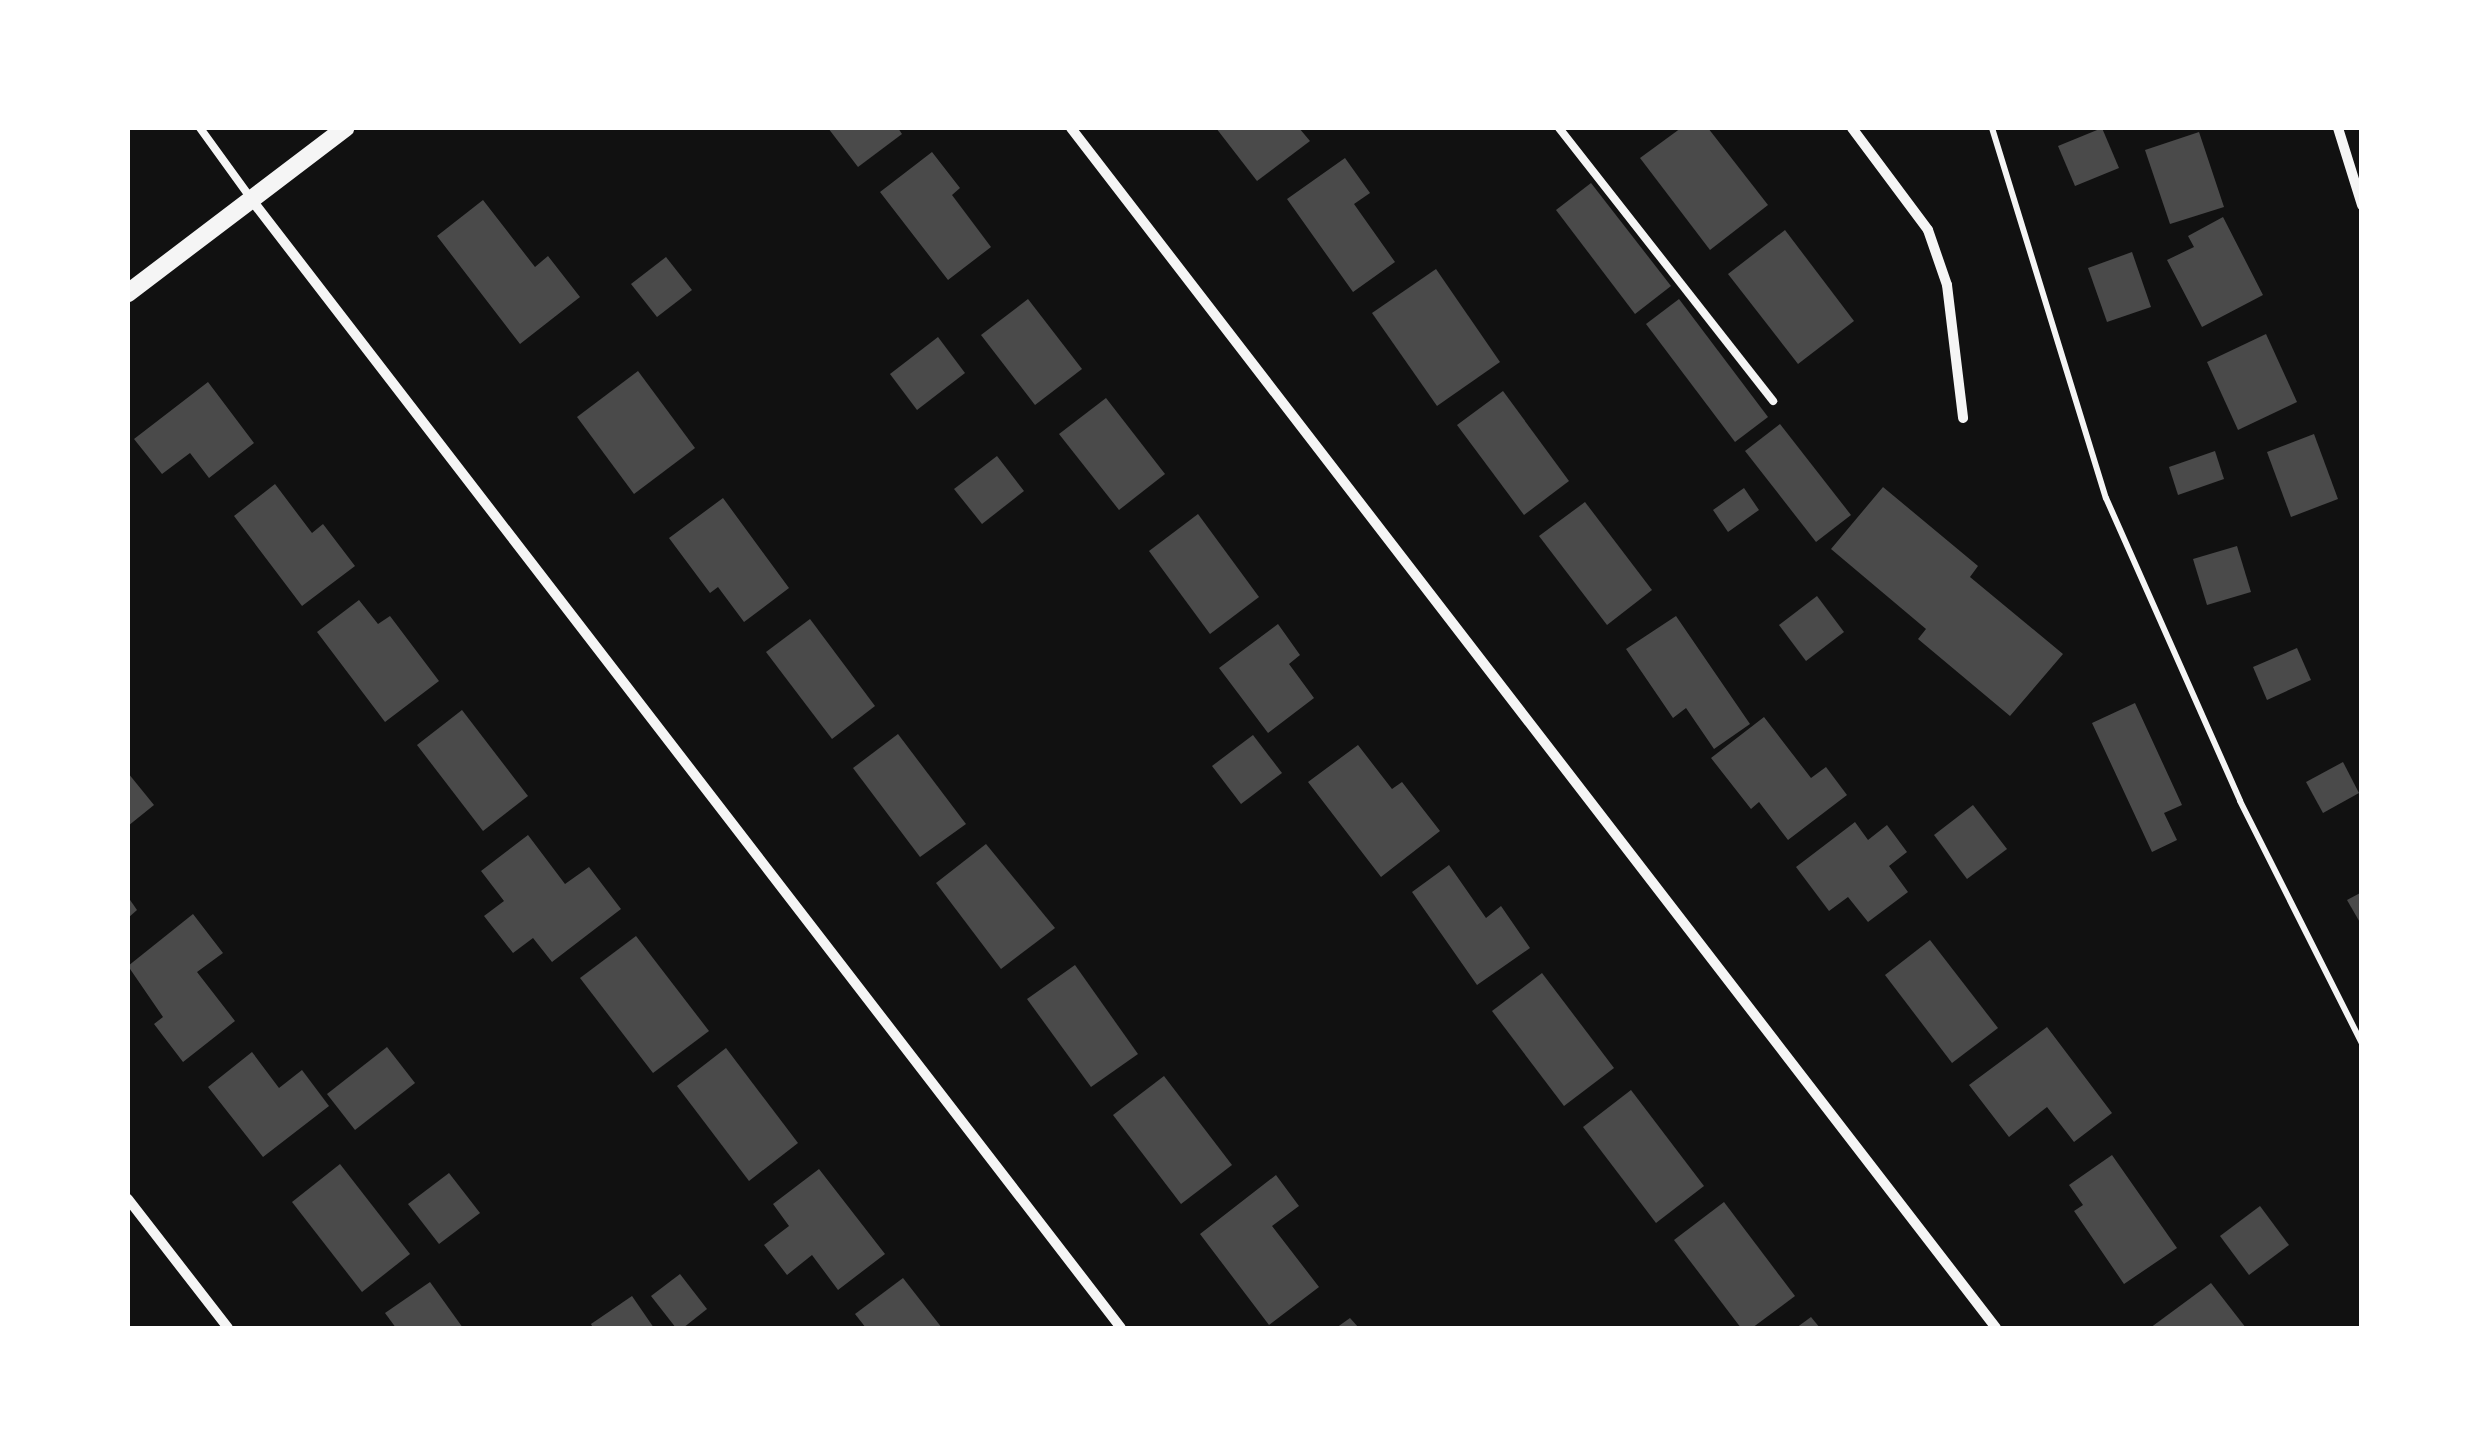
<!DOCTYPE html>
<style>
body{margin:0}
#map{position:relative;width:2489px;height:1456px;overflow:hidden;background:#111;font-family:Arial,sans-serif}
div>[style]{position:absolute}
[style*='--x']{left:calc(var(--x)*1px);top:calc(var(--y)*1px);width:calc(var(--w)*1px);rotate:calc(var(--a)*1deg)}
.building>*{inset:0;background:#4a4a4a}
.path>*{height:6px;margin:-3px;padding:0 3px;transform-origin:3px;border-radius:3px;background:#f5f5f5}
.service>*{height:8px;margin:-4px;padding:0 4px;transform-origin:4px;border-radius:4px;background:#f5f5f5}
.minor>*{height:10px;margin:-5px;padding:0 5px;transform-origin:5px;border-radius:5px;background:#f5f5f5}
.tertiary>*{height:18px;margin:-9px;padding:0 9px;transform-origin:9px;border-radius:9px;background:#f5f5f5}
span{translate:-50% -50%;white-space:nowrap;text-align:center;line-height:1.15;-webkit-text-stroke:8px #fff;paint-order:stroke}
.frame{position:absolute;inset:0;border:130px solid #fff;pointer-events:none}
</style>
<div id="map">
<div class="building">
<i style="clip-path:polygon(828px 128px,898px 128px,902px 134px,858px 167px)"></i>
<i style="clip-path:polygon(1216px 128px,1299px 128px,1310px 141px,1257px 181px)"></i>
<i style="clip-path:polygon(1681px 128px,1708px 128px,1768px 205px,1710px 250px,1640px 158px)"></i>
<i style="clip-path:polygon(2102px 128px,2119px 168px,2075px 186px,2058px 146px)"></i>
<i style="clip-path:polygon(2199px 132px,2224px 207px,2170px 224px,2145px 150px)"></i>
<i style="clip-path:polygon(932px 152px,960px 188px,952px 195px,991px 247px,948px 280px,880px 192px)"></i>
<i style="clip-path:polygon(1345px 158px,1370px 193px,1354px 204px,1395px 262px,1353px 292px,1287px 199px)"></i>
<i style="clip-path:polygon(1591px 183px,1671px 286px,1635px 314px,1556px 210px)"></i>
<i style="clip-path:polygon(483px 200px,535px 267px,548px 256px,580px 297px,520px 344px,437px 236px)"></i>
<i style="clip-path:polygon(2223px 217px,2263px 295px,2202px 327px,2167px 260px,2194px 247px,2188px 236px)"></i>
<i style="clip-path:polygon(1785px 230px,1854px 321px,1798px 364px,1728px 274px)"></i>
<i style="clip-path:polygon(2132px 252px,2151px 307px,2107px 322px,2088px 268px)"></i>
<i style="clip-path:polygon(666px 257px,692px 290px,657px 317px,631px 284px)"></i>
<i style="clip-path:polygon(1436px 269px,1500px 362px,1437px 406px,1372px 313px)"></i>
<i style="clip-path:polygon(1028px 299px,1082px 369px,1035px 405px,981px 335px)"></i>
<i style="clip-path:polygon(1679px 299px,1768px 417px,1735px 442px,1646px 324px)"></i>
<i style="clip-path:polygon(2266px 334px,2297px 402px,2238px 430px,2207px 362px)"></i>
<i style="clip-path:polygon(938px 337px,965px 373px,917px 410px,890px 374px)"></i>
<i style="clip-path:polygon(638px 371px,695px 448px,634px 494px,577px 417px)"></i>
<i style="clip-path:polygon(208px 382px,254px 443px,209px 478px,190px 453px,162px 474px,134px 439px)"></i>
<i style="clip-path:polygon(1503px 391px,1569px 481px,1524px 515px,1457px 425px)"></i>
<i style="clip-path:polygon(1106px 398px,1165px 474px,1119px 510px,1059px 434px)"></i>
<i style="clip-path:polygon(1780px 424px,1851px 515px,1816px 542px,1745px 451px)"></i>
<i style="clip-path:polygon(2314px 434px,2338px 499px,2291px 517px,2267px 452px)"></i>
<i style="clip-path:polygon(2215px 451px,2224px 479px,2178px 495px,2169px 467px)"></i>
<i style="clip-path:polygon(997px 456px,1024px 491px,982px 524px,954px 489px)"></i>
<i style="clip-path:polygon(275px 484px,312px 533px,323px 524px,355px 566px,302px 606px,234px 516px)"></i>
<i style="clip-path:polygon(1883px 487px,1978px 566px,1970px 577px,2063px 654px,2010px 716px,1918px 639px,1926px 629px,1831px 549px)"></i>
<i style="clip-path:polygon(1744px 488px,1759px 510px,1728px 532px,1713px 510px)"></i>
<i style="clip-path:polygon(723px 498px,789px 588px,744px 622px,718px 587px,710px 593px,669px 538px)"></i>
<i style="clip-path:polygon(1585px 502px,1652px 590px,1607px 625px,1539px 536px)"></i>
<i style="clip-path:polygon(1198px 514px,1259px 597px,1210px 634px,1149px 551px)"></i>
<i style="clip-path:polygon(2237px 546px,2251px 592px,2207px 605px,2193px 559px)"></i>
<i style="clip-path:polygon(1817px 596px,1844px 632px,1806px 661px,1779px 625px)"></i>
<i style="clip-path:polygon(359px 600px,378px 624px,390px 616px,439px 681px,385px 722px,317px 632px)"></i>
<i style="clip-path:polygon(1676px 616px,1750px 724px,1714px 749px,1686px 708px,1673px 718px,1626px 649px)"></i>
<i style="clip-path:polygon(810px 619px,875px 706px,832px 739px,766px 652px)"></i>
<i style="clip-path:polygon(1278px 624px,1300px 655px,1289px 664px,1314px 698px,1268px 733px,1219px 668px)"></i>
<i style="clip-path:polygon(2297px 648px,2311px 680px,2267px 700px,2253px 667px)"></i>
<i style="clip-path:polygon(2135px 703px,2182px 805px,2164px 813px,2177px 840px,2152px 852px,2092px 723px)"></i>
<i style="clip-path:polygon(462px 710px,528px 796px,483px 831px,417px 745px)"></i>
<i style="clip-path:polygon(1764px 717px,1811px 778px,1826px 767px,1847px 795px,1788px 840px,1759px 802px,1751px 809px,1711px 758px)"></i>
<i style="clip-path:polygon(898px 734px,966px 824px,920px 857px,853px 768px)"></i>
<i style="clip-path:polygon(1253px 735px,1282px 773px,1241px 804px,1212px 766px)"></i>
<i style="clip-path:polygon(1358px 745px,1392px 789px,1402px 782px,1440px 831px,1381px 877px,1308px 782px)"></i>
<i style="clip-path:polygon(2343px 762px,2359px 793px,2323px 813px,2306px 782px)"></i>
<i style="clip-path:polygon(128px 773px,154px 805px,128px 826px)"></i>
<i style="clip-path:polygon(1973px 805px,2007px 849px,1967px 879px,1934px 835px)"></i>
<i style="clip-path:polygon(1855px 822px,1868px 840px,1887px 825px,1907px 852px,1889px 866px,1908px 892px,1868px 922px,1848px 897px,1829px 911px,1796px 867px)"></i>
<i style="clip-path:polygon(528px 835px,565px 884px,589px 867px,621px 909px,552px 962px,533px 938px,513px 953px,484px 916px,504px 901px,481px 871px)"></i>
<i style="clip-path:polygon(986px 844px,1055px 928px,1001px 969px,936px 883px)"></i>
<i style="clip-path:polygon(1449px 865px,1486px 918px,1501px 906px,1530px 948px,1477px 985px,1412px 892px)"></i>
<i style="clip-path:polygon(2362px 892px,2362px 926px,2347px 900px)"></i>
<i style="clip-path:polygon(128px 897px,137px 910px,128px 918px)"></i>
<i style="clip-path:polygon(193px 914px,223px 953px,197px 972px,235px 1021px,183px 1062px,154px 1024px,163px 1017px,128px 966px)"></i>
<i style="clip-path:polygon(636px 936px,709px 1031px,653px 1073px,580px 978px)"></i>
<i style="clip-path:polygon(1930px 940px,1998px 1028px,1952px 1063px,1885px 975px)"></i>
<i style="clip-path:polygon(1075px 965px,1138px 1054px,1091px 1087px,1027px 999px)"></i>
<i style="clip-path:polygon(1542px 973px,1614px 1068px,1564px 1106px,1492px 1011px)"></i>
<i style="clip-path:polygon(2047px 1027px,2112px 1113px,2074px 1142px,2047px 1107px,2009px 1137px,1969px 1085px)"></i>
<i style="clip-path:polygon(387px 1047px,415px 1083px,355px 1130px,327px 1094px)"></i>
<i style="clip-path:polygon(726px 1048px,798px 1143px,749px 1181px,677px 1086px)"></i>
<i style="clip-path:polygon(252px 1052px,279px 1088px,302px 1070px,329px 1106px,263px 1157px,208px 1087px)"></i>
<i style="clip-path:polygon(1164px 1076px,1232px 1165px,1181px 1204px,1113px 1115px)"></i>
<i style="clip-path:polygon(1631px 1090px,1704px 1186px,1656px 1223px,1583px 1127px)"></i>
<i style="clip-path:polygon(2112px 1155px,2177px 1248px,2124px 1284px,2074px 1211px,2083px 1205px,2069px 1185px)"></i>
<i style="clip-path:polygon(340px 1164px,410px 1254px,362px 1292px,292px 1202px)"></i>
<i style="clip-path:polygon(819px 1169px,885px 1254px,838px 1290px,812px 1255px,787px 1275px,764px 1245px,789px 1226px,773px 1204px)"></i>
<i style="clip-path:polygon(449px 1173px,480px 1213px,439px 1244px,408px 1204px)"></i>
<i style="clip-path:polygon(1276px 1175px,1299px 1206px,1272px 1226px,1319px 1287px,1269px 1325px,1200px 1234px)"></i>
<i style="clip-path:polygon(1724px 1202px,1795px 1296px,1752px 1328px,1741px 1328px,1674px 1240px)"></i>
<i style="clip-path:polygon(2260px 1206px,2289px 1245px,2249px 1275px,2220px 1236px)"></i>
<i style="clip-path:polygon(680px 1274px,707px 1309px,683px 1328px,676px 1328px,651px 1296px)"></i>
<i style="clip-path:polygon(903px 1278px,942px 1328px,866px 1328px,855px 1314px)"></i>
<i style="clip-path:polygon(430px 1282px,463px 1328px,396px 1328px,385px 1313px)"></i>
<i style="clip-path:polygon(2211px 1283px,2246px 1328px,2150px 1328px)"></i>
<i style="clip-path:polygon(632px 1296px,654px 1328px,593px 1328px,591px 1324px)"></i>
<i style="clip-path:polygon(1811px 1317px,1820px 1328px,1796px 1328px)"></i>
<i style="clip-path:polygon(1350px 1318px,1359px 1328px,1336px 1328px)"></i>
</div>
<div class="path">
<i style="--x:1992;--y:128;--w:387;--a:72.9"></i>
<i style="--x:2106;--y:498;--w:331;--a:66.1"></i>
<i style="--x:2240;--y:801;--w:272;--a:63.3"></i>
</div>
<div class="service">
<i style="--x:200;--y:128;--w:85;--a:54.1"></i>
<i style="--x:1559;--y:128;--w:347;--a:51.9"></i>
</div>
<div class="minor">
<i style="--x:1071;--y:128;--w:1515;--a:52.37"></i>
<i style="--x:1852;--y:128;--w:127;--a:53.3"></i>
<i style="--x:1928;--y:230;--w:58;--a:70.9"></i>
<i style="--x:1947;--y:285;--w:134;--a:83.1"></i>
<i style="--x:2338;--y:128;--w:81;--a:72.7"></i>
<i style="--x:251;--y:199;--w:1425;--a:52.38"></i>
<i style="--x:128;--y:1199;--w:163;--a:52.2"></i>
</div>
<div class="tertiary">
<i style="--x:128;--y:293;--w:273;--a:-37.2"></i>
</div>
<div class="frame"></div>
</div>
